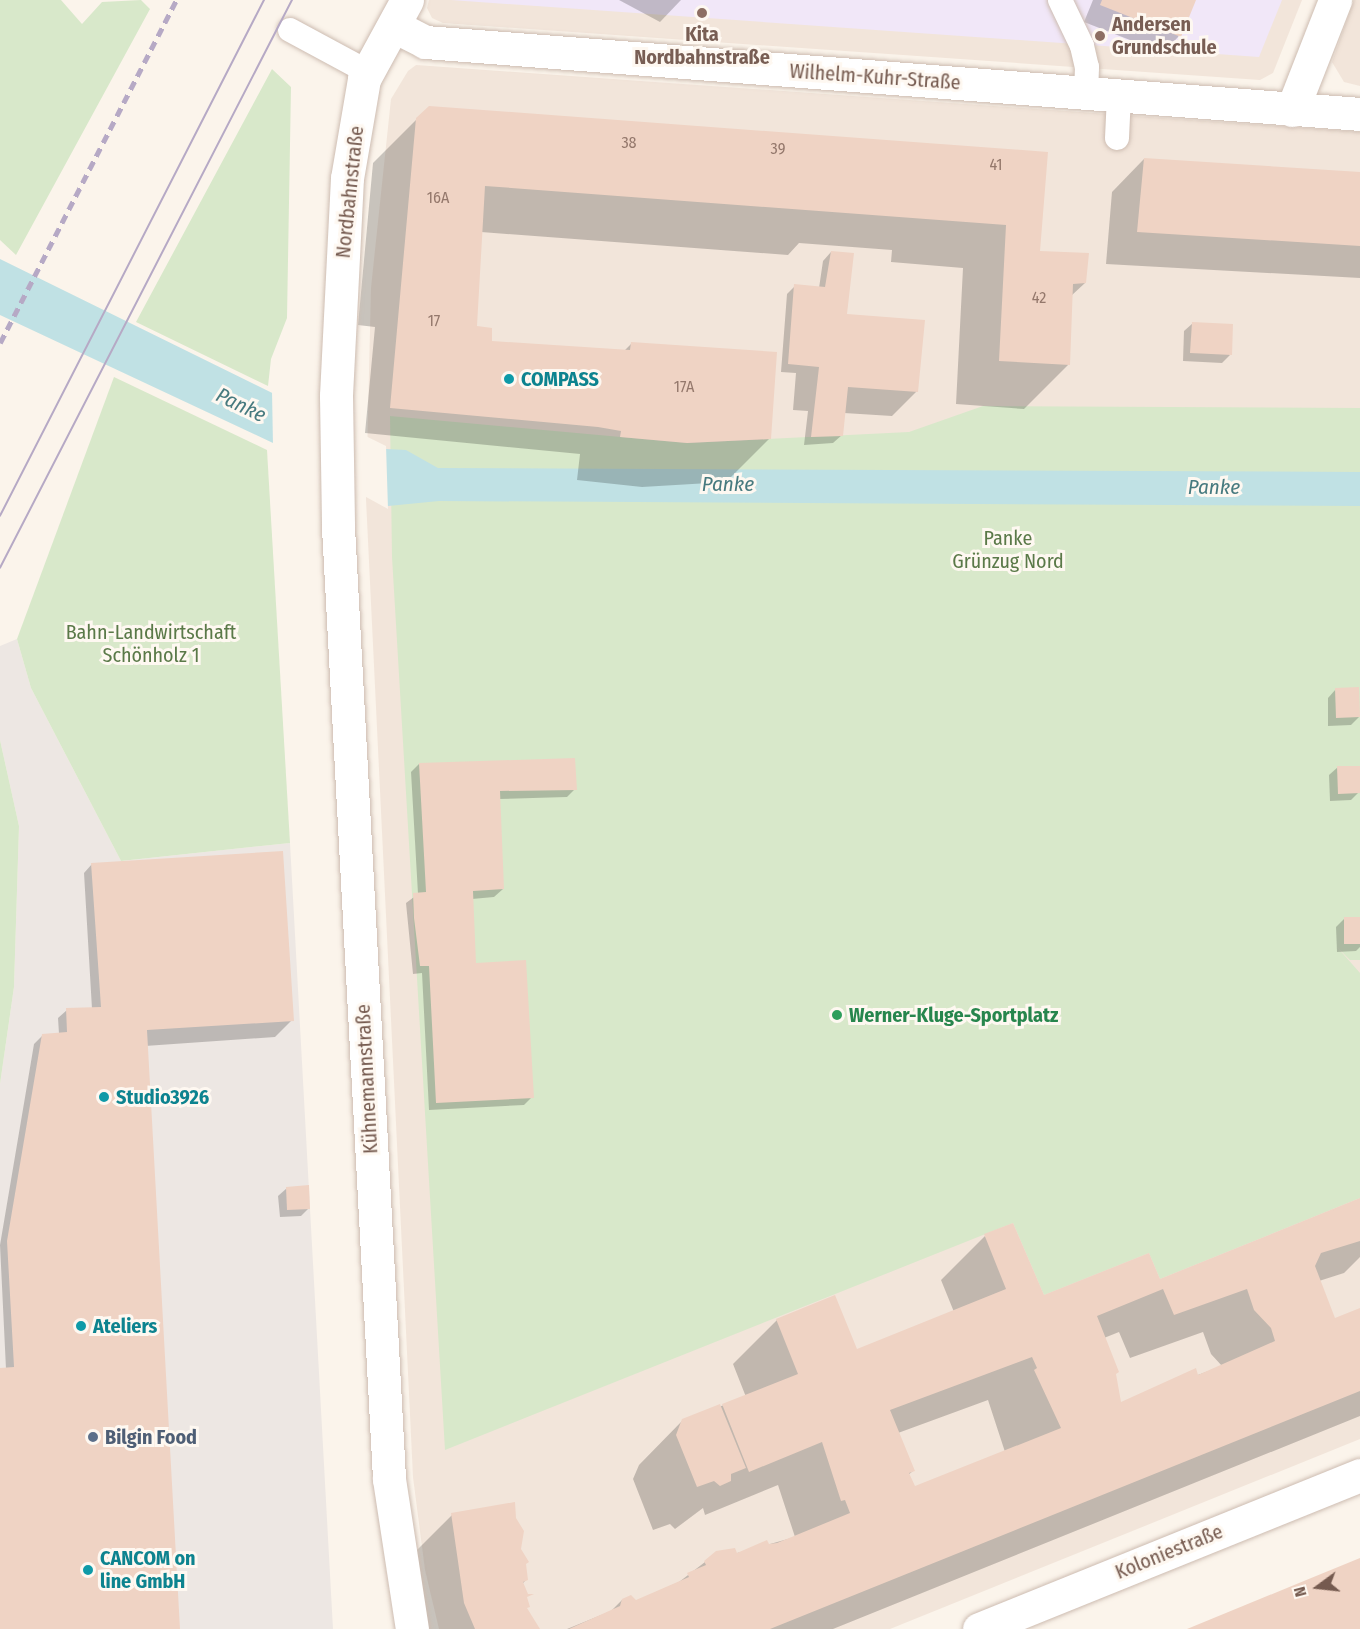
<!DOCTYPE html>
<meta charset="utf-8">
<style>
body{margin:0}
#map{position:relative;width:1360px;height:1629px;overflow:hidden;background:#fbf4eb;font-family:"Fira Sans Condensed",sans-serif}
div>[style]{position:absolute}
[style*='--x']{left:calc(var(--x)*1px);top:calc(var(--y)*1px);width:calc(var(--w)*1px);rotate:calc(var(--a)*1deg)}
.residential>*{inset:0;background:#f2e5da}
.industrial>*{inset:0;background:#ede7e3}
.education>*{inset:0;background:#f1e7f8}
.green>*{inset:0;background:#d8e8ca}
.water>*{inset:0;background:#c0e1e4}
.pier>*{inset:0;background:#fbf4eb}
.shadow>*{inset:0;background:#0003}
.building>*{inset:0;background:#efd3c4}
.roads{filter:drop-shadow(0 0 2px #cdbcb1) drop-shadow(0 0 2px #cdbcb1)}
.service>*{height:24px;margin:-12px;padding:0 12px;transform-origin:12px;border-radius:12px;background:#fff}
.minor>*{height:33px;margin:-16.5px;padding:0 16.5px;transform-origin:16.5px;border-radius:16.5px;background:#fff}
.tram>*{height:1.5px;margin:-0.75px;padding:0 0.75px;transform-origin:0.75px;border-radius:0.75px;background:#b6a9c5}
.rail>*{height:4.5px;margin-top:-2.25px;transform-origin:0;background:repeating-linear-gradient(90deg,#b6a9c5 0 9px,transparent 0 15px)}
.dots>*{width:16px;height:16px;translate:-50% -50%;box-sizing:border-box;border:3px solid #fef8f1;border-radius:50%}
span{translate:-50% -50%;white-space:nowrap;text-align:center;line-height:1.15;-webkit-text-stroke:6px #fef8f1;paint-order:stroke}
.number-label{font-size:16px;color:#94786c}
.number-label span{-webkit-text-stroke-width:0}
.education-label{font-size:20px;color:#785e54;font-weight:700}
.left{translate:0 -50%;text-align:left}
.street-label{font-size:20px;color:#755a4f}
.culture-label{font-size:20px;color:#0d838f;font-weight:700}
.park-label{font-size:20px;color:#5a7948}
.leisure-label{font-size:20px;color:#27864d;font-weight:700}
.service-label{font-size:20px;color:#4e5e75;font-weight:700}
.water-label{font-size:21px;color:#477a7f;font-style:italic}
.north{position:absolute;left:1288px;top:1557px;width:60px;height:60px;-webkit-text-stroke:4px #fef8f1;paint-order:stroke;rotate:255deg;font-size:16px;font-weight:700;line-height:24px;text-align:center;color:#755a4f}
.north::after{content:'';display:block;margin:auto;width:21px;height:27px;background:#755a4f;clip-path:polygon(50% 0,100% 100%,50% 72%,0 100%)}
</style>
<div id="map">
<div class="residential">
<i style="clip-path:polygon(429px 0,1302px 0,1273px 73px,1260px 80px,443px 23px,432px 18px,427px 8px)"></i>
<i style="clip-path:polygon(1354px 0,1360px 0,1360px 86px,1344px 82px,1332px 62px)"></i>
<i style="clip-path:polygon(416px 65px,1360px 132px,1360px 1439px,890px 1629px,439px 1629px,425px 1570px,413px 1477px,366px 499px,371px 288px,391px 99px,408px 71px)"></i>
</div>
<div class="industrial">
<i style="clip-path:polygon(17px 639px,31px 688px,121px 861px,290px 843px,333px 1629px,0 1629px,0 1084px,14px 987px,19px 826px,0 740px,0 646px)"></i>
</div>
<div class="education">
<i style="clip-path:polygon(451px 0,1282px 0,1259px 57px)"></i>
</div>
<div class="green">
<i style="clip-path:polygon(0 0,61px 0,82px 24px,102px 2px,141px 0,150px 9px,16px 255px,0 240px)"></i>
<i style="clip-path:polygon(272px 69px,291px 87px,287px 318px,271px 359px,268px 386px,136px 322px)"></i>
<i style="clip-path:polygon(114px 377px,267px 450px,290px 843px,121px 861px,31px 688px,17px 639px)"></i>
<i style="clip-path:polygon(983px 406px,1360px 408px,1360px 960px,1350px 960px,1337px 947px,1360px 973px,1360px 1198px,1160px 1279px,1149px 1253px,1044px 1295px,1013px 1223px,445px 1450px,392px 557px,390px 416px,687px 443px,909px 432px)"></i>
<i style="clip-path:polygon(0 740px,19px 826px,14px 987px,0 1084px)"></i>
</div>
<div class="water">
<i style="clip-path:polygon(0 259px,386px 449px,406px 450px,438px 468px,1360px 472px,1360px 506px,439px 501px,388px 506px,273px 443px,0 315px)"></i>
</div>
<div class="pier">
<i style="clip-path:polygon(272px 390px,386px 446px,388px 509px,273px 446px)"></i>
</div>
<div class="shadow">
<i style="clip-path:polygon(619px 0,681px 0,660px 22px)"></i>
<i style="clip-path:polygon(1093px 0,1194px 0,1179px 36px,1163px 53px,1084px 22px)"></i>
<i style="clip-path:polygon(417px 119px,1047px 154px,1038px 252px,1085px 283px,1071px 296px,1068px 365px,1024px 409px,956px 404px,963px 268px,891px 262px,892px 250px,799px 243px,788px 255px,481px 232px,475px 328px,490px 342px,624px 351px,631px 344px,770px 438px,726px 482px,642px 487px,577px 480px,580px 454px,365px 433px,375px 327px,358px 325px,373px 163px)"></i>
<i style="clip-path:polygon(1144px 159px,1360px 173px,1360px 278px,1106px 264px,1112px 192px)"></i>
<i style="clip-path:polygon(831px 252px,844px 315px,917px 391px,892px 416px,844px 413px,842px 435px,833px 443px,804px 445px,808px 411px,793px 410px,796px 373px,781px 372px,787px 294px,795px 286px,819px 288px,823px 261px)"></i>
<i style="clip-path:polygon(1193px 323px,1230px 355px,1222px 363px,1183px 361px,1184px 331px)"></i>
<i style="clip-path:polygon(1336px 689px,1359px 717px,1351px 725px,1328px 726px,1328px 698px)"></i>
<i style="clip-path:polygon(419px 764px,575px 789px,567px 797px,499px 799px,503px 889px,494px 897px,472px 899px,475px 965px,532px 1097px,524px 1105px,429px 1110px,422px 973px,413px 974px,406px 903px,418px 894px,411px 772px)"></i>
<i style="clip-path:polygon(1338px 767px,1359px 792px,1351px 800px,1330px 801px,1329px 775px)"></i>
<i style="clip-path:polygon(92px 864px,292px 1020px,275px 1037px,145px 1046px,178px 1629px,0 1629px,0 1369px,6px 1369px,0 1245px,34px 1044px,43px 1035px,59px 1034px,58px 1018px,67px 1010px,92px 1009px,84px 873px)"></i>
<i style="clip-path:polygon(1345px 918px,1360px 918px,1360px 947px,1356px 951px,1337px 952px,1336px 927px)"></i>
<i style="clip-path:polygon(287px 1188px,309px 1208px,301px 1216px,280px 1217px,278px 1196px)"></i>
<i style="clip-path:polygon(evenodd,1360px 1199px,1360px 1257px,1344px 1273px,1319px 1281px,1335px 1320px,1360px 1310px,1360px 1416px,833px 1629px,567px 1629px,611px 1611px,622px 1600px,636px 1601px,679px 1582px,705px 1562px,795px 1537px,778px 1485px,705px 1515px,703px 1508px,675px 1529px,670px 1524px,653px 1530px,633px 1479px,639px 1465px,683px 1420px,746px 1397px,733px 1364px,777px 1320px,856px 1351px,954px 1312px,941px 1280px,985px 1236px,1043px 1297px,1159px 1281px,1360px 1199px,1119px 1332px,1130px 1358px,1203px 1332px,1211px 1354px,1222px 1366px,1120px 1404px,1104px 1338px,1119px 1332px,1360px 1199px,988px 1400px,1005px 1452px,915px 1488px,908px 1475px,913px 1471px,898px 1433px,988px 1400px)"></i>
<i style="clip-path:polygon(452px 1515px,520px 1549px,527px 1579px,522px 1584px,526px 1609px,538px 1629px,418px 1629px,408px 1559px)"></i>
</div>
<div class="building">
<i style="clip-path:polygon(1102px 0,1196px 0,1181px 37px,1100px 5px)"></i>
<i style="clip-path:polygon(429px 106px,1048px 152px,1040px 251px,1089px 253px,1086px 283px,1073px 284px,1070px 365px,999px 361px,1006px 225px,485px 186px,477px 326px,492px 328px,492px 341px,630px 350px,631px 342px,777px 352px,771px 439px,687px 443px,620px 437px,621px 431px,598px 427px,390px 408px,416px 118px)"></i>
<i style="clip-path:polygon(1144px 158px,1360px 172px,1360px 246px,1137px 232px)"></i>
<i style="clip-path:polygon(831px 251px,854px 253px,847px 314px,925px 320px,918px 392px,848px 387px,843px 436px,811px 437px,819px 367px,788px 364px,794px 284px,825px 287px)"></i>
<i style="clip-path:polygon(1192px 322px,1233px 324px,1232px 355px,1190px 353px)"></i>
<i style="clip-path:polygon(1359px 687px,1360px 717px,1336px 718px,1335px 688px)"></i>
<i style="clip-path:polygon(575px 758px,577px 790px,500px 791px,504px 889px,473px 891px,476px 963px,526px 960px,534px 1098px,436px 1103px,429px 966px,420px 966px,414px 918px,413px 893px,426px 892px,419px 763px)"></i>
<i style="clip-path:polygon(1337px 766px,1360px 766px,1360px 793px,1338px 794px)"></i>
<i style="clip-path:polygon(283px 851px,294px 1021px,147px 1030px,180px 1629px,0 1629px,0 1368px,14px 1367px,7px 1241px,42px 1034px,67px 1032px,66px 1008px,101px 1007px,91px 863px)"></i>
<i style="clip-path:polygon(1344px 917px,1360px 917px,1360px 944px,1344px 944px)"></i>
<i style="clip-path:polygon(309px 1185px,310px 1209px,287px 1210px,286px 1187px)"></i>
<i style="clip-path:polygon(evenodd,1360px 1198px,1360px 1241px,1321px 1253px,1315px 1266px,1335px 1318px,1360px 1308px,1360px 1391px,770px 1629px,569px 1629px,620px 1606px,622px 1599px,631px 1595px,636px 1600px,689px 1577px,687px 1573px,706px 1565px,704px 1561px,716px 1551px,735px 1548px,737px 1553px,767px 1540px,769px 1544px,777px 1543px,850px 1513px,845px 1500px,841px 1501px,822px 1442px,749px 1472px,722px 1404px,798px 1374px,776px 1319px,835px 1295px,857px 1349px,1006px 1289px,984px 1234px,1013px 1223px,1044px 1295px,1149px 1253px,1160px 1279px,1360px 1198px,1163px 1289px,1174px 1315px,1247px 1289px,1254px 1310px,1271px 1328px,1275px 1341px,1198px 1375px,1196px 1368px,1121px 1402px,1116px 1374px,1119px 1372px,1097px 1316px,1163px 1289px,1360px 1198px,1032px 1357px,1037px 1368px,1034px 1370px,1061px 1428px,915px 1486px,909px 1473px,915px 1471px,890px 1410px,1032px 1357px)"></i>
<i style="clip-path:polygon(720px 1404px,746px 1468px,731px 1474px,731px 1481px,720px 1486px,714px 1481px,697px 1487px,676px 1435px,682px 1419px)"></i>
<i style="clip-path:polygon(515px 1502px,516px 1518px,524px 1531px,521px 1549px,529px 1562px,526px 1564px,528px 1580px,523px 1582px,528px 1594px,534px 1594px,527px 1597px,530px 1607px,527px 1608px,540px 1629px,475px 1629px,464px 1603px,451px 1513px)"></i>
<i style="clip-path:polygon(1360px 1558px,1360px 1629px,1187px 1629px,1299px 1583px)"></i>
</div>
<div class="roads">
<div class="service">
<i style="--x:1060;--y:0;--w:51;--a:64.4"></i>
<i style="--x:1082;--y:46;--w:22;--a:77"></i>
<i style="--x:1087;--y:67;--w:27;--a:92"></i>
<i style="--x:290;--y:30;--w:89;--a:28.3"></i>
<i style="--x:1117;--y:138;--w:42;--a:-87.3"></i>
</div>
<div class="minor">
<i style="--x:407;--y:0;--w:90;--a:118.6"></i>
<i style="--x:364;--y:79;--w:100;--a:99.7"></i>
<i style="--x:347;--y:178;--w:218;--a:92.9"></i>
<i style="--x:336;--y:396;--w:131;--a:89.1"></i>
<i style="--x:338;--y:527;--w:953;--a:86.93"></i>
<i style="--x:389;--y:1479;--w:152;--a:81.3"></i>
<i style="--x:394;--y:26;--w:35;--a:27"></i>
<i style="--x:425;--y:42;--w:938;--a:4.4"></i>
<i style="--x:1292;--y:110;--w:118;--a:-68.6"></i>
<i style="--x:979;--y:1629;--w:411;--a:-22"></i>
</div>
</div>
<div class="tram">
<i style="--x:0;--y:516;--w:580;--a:-62.9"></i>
<i style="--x:0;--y:568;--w:639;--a:-62.79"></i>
</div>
<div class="rail">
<i style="--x:0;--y:343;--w:386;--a:-62.8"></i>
</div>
<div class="dots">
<i style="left:702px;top:13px;background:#8d6e63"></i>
<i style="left:1100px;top:36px;background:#8d6e63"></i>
<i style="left:509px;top:379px;background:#0f9aa8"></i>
<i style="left:837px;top:1015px;background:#2e9e5b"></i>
<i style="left:104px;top:1097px;background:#0f9aa8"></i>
<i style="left:81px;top:1326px;background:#0f9aa8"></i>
<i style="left:93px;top:1437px;background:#5c6f8a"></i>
<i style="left:88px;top:1570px;background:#0f9aa8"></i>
</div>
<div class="number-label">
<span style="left:629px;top:143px">38</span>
<span style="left:778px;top:149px">39</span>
<span style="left:996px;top:165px">41</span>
<span style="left:438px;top:198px">16A</span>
<span style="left:1039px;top:298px">42</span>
<span style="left:434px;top:321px">17</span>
<span style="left:684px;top:387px">17A</span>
</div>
<div class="education-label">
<span class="left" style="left:1112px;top:36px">Andersen<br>Grundschule</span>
<span style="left:702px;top:46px">Kita<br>Nordbahnstraße</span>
</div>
<div class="street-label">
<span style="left:875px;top:77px;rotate:4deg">Wilhelm-Kuhr-Straße</span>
<span style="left:350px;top:192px;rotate:-84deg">Nordbahnstraße</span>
<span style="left:367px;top:1079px;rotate:-93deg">Kühnemannstraße</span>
<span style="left:1169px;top:1552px;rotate:-22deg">Koloniestraße</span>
</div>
<div class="culture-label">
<span class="left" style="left:521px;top:379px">COMPASS</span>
<span class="left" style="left:116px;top:1097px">Studio3926</span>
<span class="left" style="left:93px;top:1326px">Ateliers</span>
<span class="left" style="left:100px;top:1570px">CANCOM on<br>line GmbH</span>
</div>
<div class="park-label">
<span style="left:1008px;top:550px">Panke<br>Grünzug Nord</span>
<span style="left:151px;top:644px">Bahn-Landwirtschaft<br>Schönholz 1</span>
</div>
<div class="leisure-label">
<span class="left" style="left:849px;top:1015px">Werner-Kluge-Sportplatz</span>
</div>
<div class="service-label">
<span class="left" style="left:105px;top:1437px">Bilgin Food</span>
</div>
<div class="water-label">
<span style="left:241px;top:405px;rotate:26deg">Panke</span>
<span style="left:728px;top:484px">Panke</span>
<span style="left:1214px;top:487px">Panke</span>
</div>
<div class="north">N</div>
</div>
